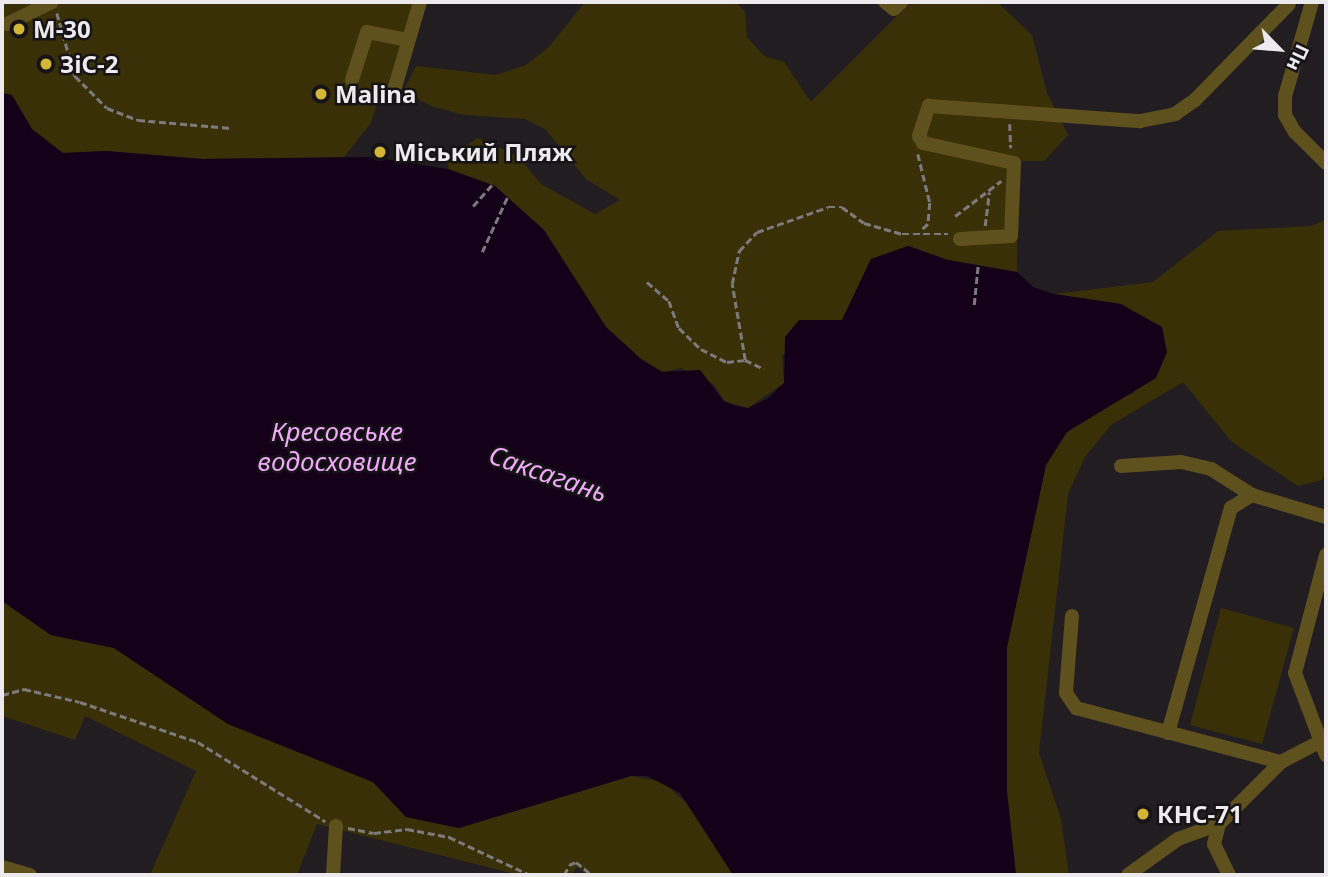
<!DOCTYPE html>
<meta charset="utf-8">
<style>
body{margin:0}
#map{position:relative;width:1328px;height:877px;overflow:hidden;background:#211d21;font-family:"Noto Sans",sans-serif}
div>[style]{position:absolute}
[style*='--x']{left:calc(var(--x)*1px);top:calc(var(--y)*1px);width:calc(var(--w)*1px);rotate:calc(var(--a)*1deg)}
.green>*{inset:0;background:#3a3007}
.water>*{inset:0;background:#140019}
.path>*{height:2.5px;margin-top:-1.25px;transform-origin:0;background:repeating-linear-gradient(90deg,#7d7a7d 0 7px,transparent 0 10.5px)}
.minor>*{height:14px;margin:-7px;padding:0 7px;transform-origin:7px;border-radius:7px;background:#5f511d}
.dots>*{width:19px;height:19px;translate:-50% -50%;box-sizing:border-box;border:4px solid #171418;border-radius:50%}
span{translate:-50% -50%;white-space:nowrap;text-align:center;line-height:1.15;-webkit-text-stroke:5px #171418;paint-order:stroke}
.poi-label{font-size:24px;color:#eceaec;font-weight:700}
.left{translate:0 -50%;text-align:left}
.water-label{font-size:26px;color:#efa9f8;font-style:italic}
.frame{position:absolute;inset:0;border:4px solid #eceaec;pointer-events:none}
.north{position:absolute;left:1244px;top:14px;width:70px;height:70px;-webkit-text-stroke:5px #171418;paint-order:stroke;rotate:115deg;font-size:19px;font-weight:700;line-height:28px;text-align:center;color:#eceaec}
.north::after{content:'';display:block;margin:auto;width:24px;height:32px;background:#eceaec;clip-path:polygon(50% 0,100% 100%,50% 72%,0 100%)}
</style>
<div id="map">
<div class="green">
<i style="clip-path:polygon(2px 2px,420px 2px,392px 90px,378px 100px,371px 123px,344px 157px,202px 159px,106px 151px,63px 153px,31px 129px,12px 95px,2px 93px)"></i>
<i style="clip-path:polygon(585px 2px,736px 2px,745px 12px,747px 37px,764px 56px,784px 62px,811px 102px,911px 2px,997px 2px,1032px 35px,1047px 93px,1068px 135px,1044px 161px,1018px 161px,1017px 272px,948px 260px,909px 246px,871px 259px,842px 320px,782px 356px,784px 383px,748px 408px,724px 401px,713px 384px,681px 368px,663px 372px,641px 359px,606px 327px,544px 230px,495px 186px,448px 169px,449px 155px,478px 138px,517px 155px,541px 184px,595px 214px,620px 200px,586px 179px,545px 129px,525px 119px,464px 115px,431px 106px,403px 91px,416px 66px,496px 75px,526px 65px,549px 47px)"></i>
<i style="clip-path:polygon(1326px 220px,1326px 469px,1322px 480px,1298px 486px,1232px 442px,1183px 382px,1111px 425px,1085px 457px,1068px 494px,1039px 753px,1061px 819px,1069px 875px,1016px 875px,1007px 792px,1007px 647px,1046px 465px,1067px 432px,1110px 402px,1134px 393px,1121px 304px,1054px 294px,1153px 282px,1218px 231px,1310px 226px)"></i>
<i style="clip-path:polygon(2px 601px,51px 635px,114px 648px,228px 724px,373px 782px,406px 817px,459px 828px,631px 776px,663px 782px,692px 808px,733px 875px,587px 875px,577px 867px,571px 875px,519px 875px,317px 824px,297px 875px,150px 875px,196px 771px,85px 716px,75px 740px,2px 716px)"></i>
<i style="clip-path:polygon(1221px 608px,1294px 628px,1262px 744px,1190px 725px)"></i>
</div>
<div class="water">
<i style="clip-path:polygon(2px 93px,12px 95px,32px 129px,63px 153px,106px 151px,202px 159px,372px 157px,448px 169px,495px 186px,544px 230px,606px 327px,641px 359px,662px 372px,700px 370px,724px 401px,736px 406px,748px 408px,767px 399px,784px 383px,785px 337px,799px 320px,842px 320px,871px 259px,908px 246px,948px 260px,1017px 272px,1033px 287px,1054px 294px,1121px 304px,1162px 327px,1167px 352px,1156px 378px,1067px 432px,1046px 465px,1007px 647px,1007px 792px,1016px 875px,733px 875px,680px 793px,647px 776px,631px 776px,459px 828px,406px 817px,373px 782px,228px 724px,114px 648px,51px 635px,2px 601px)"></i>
</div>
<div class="path">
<i style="--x:57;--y:13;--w:66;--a:74.1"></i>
<i style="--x:75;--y:76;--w:45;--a:45"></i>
<i style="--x:107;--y:108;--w:33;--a:21"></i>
<i style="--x:138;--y:120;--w:93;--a:4.9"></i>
<i style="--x:1010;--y:124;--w:24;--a:88"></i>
<i style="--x:918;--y:154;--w:50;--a:76.2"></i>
<i style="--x:930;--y:203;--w:21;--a:95"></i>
<i style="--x:928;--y:224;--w:10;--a:135"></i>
<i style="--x:473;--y:206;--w:28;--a:-48"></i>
<i style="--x:955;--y:216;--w:58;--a:-37.3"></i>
<i style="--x:985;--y:226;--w:34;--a:-83"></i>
<i style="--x:482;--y:252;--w:60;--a:-65.2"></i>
<i style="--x:647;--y:282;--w:29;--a:41"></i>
<i style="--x:669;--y:301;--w:29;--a:70"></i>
<i style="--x:679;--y:328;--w:30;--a:44"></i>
<i style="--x:701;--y:349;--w:29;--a:27"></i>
<i style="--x:727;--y:362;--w:18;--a:-6"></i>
<i style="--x:745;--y:360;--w:77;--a:-99.7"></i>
<i style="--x:732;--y:284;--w:34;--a:-78"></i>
<i style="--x:739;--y:251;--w:26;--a:-47"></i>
<i style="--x:757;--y:232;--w:75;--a:-19.4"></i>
<i style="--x:828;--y:207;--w:14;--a:0"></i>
<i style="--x:842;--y:207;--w:27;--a:36"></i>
<i style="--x:864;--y:223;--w:40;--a:16"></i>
<i style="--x:902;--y:234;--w:46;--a:0"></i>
<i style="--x:974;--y:305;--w:40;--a:-84.3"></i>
<i style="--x:745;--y:360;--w:21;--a:25"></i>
<i style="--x:2;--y:695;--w:23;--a:-15"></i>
<i style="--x:24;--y:689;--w:57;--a:13.1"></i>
<i style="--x:80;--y:702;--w:125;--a:18.7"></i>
<i style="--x:198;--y:742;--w:150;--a:31.9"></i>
<i style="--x:348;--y:828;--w:26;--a:11"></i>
<i style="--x:374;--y:833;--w:33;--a:-7"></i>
<i style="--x:407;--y:829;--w:43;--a:10.8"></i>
<i style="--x:449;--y:837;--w:89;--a:25.1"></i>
<i style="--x:564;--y:875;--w:11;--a:-63"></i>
<i style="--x:569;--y:865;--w:8;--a:-23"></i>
<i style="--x:576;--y:862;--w:21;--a:39"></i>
</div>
<div class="minor">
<i style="--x:885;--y:2;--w:11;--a:38"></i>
<i style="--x:894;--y:9;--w:10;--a:-45"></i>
<i style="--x:1312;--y:2;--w:98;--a:106"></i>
<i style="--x:1285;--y:96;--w:19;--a:90"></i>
<i style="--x:1285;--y:115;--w:20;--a:60"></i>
<i style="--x:1295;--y:132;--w:44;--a:45"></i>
<i style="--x:7;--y:24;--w:50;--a:-26.1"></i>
<i style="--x:352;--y:80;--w:50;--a:-72.6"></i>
<i style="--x:367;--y:32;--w:42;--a:11"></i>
<i style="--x:395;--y:87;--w:89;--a:-73.6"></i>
<i style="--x:960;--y:239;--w:51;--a:-3.4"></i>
<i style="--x:1011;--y:236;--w:73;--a:-87.6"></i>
<i style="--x:1014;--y:163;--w:93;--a:-167.6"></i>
<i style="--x:923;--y:143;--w:8;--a:-120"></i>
<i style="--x:919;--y:136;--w:32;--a:-72"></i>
<i style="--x:929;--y:106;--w:212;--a:4.1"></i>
<i style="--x:1140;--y:121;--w:36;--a:-11"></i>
<i style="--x:1175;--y:114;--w:24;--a:-35"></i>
<i style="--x:1195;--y:100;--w:134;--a:-45.6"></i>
<i style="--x:1121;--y:466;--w:60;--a:-3.8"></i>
<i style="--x:1181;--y:462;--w:31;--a:13"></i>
<i style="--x:1211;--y:469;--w:49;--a:32.4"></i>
<i style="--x:1326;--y:555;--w:122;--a:104.7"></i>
<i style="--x:1295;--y:673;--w:88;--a:69.3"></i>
<i style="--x:1072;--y:616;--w:77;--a:94.5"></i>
<i style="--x:1066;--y:693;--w:18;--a:56"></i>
<i style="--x:1076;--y:708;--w:212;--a:14.8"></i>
<i style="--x:1168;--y:733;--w:234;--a:-74.4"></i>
<i style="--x:1231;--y:508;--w:25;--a:-32"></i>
<i style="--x:1252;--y:495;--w:77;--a:16.6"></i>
<i style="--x:2;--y:867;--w:29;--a:16"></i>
<i style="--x:333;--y:875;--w:49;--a:-86.5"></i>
<i style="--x:1128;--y:875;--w:62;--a:-35.8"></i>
<i style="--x:1178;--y:839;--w:44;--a:-20.1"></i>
<i style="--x:1229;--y:875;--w:34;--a:-116"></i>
<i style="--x:1214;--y:844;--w:21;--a:-76"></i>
<i style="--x:1219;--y:824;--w:88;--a:-45"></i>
<i style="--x:1281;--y:762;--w:50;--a:-27.6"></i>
</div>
<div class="dots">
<i style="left:19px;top:29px;background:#d5b535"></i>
<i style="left:46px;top:64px;background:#d5b535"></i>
<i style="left:321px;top:94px;background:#d5b535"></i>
<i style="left:380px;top:152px;background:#d5b535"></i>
<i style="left:1143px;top:814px;background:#d5b535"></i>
</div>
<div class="poi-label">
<span class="left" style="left:33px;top:29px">М-30</span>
<span class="left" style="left:60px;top:64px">ЗіС-2</span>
<span class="left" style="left:335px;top:94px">Malina</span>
<span class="left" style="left:394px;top:152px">Міський Пляж</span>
<span class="left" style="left:1157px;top:814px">КНС-71</span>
</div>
<div class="water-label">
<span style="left:337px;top:447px">Кресовське<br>водосховище</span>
<span style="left:548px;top:474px;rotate:19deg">Саксагань</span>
</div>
<div class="frame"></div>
<div class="north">Пн</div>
</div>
